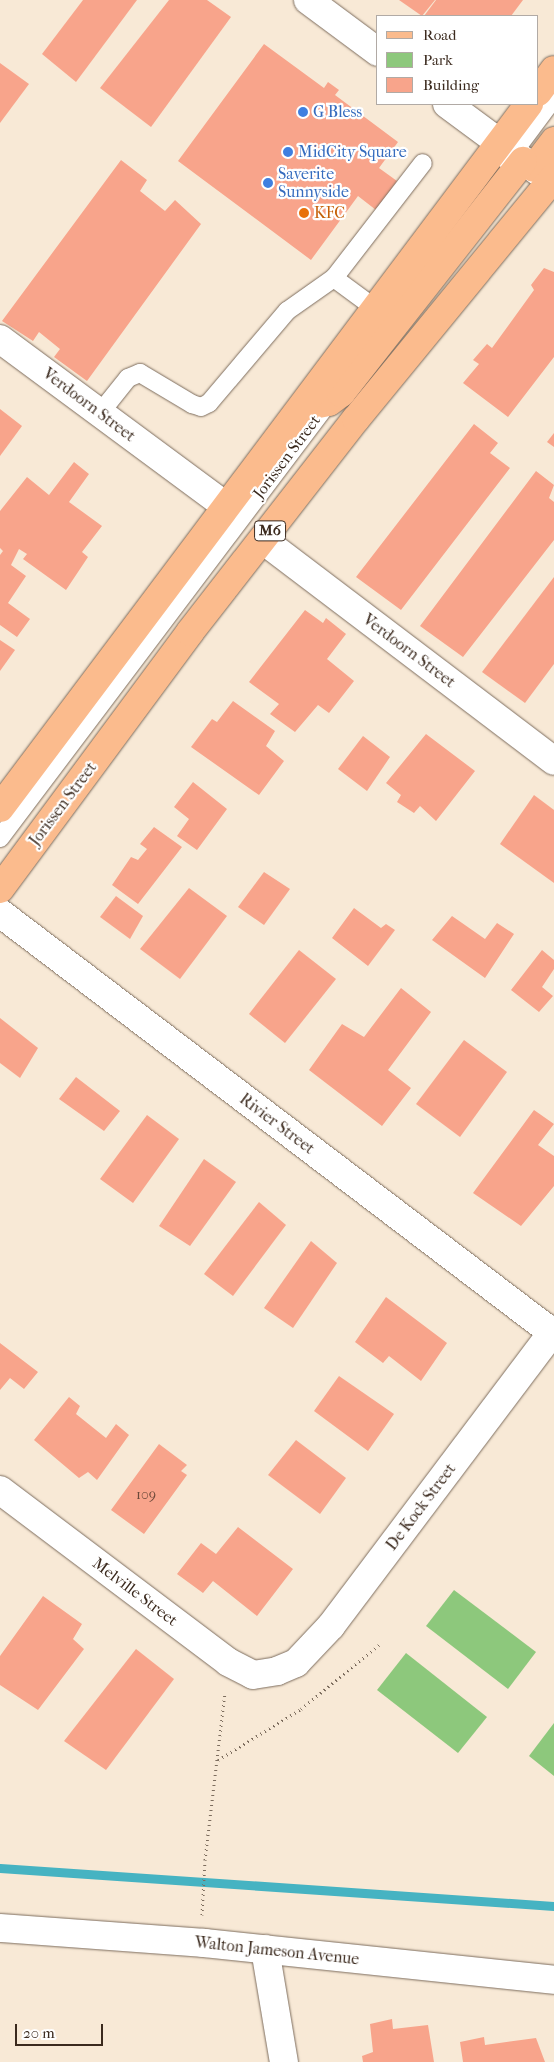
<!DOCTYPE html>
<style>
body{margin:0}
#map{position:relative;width:554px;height:2062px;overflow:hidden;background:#f8e9d6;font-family:"IM FELL French Canon",serif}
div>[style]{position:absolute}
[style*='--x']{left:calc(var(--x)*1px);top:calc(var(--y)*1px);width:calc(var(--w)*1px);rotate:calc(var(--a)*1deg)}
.green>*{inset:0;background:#8dc87c}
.stream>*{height:9px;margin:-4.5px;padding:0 4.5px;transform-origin:4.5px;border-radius:4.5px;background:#46b3c2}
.building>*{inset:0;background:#f8a48b}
.path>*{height:3px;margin-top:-1.5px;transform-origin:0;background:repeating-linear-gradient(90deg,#7d6d5e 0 1px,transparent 0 5px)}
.roads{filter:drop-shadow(0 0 1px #7d6d5e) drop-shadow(0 0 1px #7d6d5e)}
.lane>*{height:18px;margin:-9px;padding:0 9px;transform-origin:9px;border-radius:9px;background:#fff}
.street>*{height:28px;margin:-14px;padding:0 14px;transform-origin:14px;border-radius:14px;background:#fff}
.primary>*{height:28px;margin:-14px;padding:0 14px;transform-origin:14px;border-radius:14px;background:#fbbb8d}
.dots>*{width:14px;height:14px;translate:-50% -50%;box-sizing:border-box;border:2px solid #fff;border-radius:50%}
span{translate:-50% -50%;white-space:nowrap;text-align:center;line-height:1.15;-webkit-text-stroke:4.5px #fff;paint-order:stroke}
.number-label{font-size:14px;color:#6a4839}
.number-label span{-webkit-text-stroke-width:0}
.shield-label span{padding:1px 4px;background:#fff;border:1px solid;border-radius:4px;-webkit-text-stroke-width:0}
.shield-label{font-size:15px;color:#3b2a1e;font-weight:700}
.shop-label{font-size:16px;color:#366cbe}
.left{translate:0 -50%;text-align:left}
.food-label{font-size:16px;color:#c56008}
.street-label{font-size:16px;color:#3b2a1e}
.legend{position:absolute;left:376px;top:15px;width:162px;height:90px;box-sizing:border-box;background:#fff;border:1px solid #b1aaa5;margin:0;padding:6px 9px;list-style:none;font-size:15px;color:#3b2a1e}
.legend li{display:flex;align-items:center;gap:10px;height:25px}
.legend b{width:25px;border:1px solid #b1aaa5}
.scale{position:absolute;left:15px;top:2024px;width:88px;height:22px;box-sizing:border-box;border:2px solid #3b2a1e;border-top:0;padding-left:6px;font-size:15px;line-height:18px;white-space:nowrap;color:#3b2a1e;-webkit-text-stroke:4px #fff;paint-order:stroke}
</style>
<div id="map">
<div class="green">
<i style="clip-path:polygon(454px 1590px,536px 1652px,508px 1689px,426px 1626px)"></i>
<i style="clip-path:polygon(406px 1653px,487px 1717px,458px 1753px,377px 1690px)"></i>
<i style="clip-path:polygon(554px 1723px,554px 1776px,529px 1756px)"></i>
</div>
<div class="stream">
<i style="--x:0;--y:1868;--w:555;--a:3.92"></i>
</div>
<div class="building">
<i style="clip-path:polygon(83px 0,137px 0,76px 82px,42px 54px)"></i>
<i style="clip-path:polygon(169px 0,207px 0,231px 17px,151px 127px,100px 88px)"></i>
<i style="clip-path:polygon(399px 0,435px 0,422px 16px)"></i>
<i style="clip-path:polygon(436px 0,523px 0,511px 16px,424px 16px)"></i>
<i style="clip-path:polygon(264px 44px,324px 88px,328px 82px,339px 90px,335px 95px,398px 142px,379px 168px,397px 181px,376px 210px,358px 196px,311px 260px,178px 161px)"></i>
<i style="clip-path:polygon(0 63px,29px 84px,0 123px)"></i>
<i style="clip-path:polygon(121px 160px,147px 180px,140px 191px,165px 211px,175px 200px,201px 224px,87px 381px,54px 357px,60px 349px,39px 332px,33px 341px,2px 321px)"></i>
<i style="clip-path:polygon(544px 268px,554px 272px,554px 357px,508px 417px,463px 383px,479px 364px,473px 360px,487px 344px,492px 348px,534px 290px,531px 285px)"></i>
<i style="clip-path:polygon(0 409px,22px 426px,0 456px)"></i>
<i style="clip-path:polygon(474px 424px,498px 443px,490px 453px,510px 468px,401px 610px,356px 577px)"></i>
<i style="clip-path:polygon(554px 433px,554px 447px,547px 442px)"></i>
<i style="clip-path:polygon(74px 462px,89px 474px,69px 502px,102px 526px,82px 552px,88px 557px,66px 590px,23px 559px,27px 554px,19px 549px,11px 565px,26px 576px,8px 603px,30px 619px,17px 637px,0 625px,0 555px,3px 551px,0 548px,0 511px,27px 477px,49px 495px)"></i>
<i style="clip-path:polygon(536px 471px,554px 485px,549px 498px,554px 502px,554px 540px,463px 657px,420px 626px)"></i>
<i style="clip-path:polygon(554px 577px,554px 664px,525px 703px,482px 672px)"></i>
<i style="clip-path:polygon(305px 610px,323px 623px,326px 618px,346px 634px,327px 659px,354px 681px,329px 713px,318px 705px,295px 732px,270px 714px,279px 704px,249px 682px)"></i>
<i style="clip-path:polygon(0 640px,15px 650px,0 671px)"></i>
<i style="clip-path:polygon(233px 701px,275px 731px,266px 746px,284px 761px,259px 795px,191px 747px,212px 719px,217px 722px)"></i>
<i style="clip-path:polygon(426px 734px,475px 771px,436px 821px,420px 806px,414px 813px,397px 802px,401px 795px,386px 783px)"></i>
<i style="clip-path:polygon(363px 736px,390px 757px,367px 791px,338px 769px)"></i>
<i style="clip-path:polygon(193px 782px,227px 809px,197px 850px,177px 836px,189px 819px,174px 807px)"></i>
<i style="clip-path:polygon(534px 795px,554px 810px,554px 883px,500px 844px)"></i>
<i style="clip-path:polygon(154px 827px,182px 847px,138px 904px,112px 885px,131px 857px,138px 860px,147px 849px,140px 844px)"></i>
<i style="clip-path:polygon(264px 872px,290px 889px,264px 925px,238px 907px)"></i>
<i style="clip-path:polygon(189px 888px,227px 916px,180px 979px,140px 949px)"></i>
<i style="clip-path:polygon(116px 896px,143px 916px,130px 939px,100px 917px)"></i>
<i style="clip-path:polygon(354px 908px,381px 928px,386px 924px,395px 930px,368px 966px,332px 938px)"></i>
<i style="clip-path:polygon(452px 916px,485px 939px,497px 923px,514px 934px,485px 978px,432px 940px)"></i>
<i style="clip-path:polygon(299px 950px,336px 979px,285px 1043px,249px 1014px)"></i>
<i style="clip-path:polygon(542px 950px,554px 960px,554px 969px,542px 987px,553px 996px,539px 1012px,511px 990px)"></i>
<i style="clip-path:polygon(401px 988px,431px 1012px,388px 1070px,411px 1088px,382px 1126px,309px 1070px,342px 1024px,364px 1037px)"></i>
<i style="clip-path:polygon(0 1018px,38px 1048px,20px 1078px,0 1063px)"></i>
<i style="clip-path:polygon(464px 1040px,507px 1072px,460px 1137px,416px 1104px)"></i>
<i style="clip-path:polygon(76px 1077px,120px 1111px,104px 1131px,59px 1099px)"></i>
<i style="clip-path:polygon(534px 1110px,554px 1124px,538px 1145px,554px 1156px,554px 1186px,521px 1226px,473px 1193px)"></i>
<i style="clip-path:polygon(147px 1115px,179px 1139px,133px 1203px,100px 1179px)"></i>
<i style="clip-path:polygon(204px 1159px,236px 1182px,190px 1246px,159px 1226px)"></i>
<i style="clip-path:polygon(259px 1202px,286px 1225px,233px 1296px,204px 1274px)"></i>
<i style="clip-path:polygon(311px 1241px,337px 1263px,293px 1328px,264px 1308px)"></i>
<i style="clip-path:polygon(386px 1297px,447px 1343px,421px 1381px,389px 1356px,383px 1363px,355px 1342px)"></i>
<i style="clip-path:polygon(0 1343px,38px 1372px,24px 1389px,10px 1378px,0 1390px)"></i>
<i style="clip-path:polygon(339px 1376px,394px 1414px,368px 1451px,314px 1411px)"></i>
<i style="clip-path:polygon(69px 1397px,80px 1406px,76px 1414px,106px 1438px,116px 1424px,129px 1435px,97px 1480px,88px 1472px,79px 1478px,34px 1440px)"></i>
<i style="clip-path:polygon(296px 1440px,346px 1478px,320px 1514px,268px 1475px)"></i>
<i style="clip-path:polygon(159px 1444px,187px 1465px,181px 1471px,187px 1475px,144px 1534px,111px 1510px)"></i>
<i style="clip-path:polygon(238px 1527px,293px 1569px,257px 1616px,213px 1581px,203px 1593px,177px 1574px,201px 1543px,216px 1554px)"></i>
<i style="clip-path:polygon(43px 1596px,82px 1624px,73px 1639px,84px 1649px,38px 1710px,0 1685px,0 1656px)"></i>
<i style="clip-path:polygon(136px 1649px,174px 1679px,106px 1770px,64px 1741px)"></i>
<i style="clip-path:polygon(392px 2019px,393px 2029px,428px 2025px,434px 2062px,363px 2062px,362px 2056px,373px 2052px,370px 2024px)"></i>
<i style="clip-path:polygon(484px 2037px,485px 2045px,536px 2038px,545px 2062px,463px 2062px,460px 2042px)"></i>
</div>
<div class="path">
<i style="--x:218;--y:1760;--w:97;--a:-31.6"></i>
<i style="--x:301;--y:1709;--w:104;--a:-39.5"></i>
<i style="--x:202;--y:1915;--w:55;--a:-86.9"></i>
<i style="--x:205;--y:1860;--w:168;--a:-83.2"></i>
</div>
<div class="roads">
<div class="lane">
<i style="--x:507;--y:161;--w:79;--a:-53.3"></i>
<i style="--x:334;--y:278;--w:52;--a:36.4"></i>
<i style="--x:100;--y:413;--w:45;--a:-51.3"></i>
<i style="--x:128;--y:378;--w:13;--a:-23"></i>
<i style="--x:140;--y:373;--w:61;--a:30.8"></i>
<i style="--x:192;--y:404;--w:9;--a:18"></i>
<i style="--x:201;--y:407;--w:9;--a:-27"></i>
<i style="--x:209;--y:403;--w:121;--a:-49.7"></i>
<i style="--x:287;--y:311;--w:57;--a:-35.1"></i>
<i style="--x:334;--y:278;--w:145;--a:-52.3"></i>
<i style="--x:0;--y:838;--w:550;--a:-52.98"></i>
</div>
<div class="street">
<i style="--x:308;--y:0;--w:87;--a:36.6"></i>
<i style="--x:447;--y:104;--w:119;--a:36.5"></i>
<i style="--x:0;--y:339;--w:282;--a:36.5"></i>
<i style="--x:263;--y:540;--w:365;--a:37.2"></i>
<i style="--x:0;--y:913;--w:696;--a:37.23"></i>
<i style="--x:0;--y:1490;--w:286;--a:37"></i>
<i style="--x:228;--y:1662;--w:28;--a:27"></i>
<i style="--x:253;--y:1675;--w:24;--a:-9"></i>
<i style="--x:277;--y:1671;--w:21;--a:-23"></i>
<i style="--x:296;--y:1663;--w:51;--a:-46.6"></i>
<i style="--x:331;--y:1626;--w:371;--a:-53"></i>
<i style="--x:0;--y:1928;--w:205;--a:4.2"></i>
<i style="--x:204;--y:1943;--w:352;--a:6"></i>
<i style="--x:265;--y:1949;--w:115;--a:80.5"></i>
</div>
<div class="primary">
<i style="--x:538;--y:92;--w:27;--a:-54"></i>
<i style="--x:534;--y:168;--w:34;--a:-53"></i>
<i style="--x:303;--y:407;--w:26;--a:-11"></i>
<i style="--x:329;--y:402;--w:15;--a:-37"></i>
<i style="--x:341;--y:393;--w:295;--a:-51.9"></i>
<i style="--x:0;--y:808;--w:881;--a:-53.08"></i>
<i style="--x:0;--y:889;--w:320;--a:-53.5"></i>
<i style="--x:190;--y:632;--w:270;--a:-52.1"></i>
<i style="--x:356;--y:419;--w:313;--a:-50.7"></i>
</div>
</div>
<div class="dots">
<i style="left:303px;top:112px;background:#3f7fe0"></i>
<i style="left:288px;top:152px;background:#3f7fe0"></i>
<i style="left:268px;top:183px;background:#3f7fe0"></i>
<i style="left:304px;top:213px;background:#e8710a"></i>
</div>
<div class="number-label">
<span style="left:146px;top:1495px">109</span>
</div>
<div class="shield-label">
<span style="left:270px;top:531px">M6</span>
</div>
<div class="shop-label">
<span class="left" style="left:313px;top:112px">G Bless</span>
<span class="left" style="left:298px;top:152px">MidCity Square</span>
<span class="left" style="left:278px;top:183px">Saverite<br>Sunnyside</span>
</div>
<div class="food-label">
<span class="left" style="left:314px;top:213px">KFC</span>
</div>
<div class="street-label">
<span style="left:89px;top:405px;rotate:37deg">Verdoorn Street</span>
<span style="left:287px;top:457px;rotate:-53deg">Jorissen Street</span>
<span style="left:409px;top:651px;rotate:37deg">Verdoorn Street</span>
<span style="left:63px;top:804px;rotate:-53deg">Jorissen Street</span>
<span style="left:277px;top:1124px;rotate:37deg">Rivier Street</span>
<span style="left:421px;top:1507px;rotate:-53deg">De Kock Street</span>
<span style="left:135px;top:1592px;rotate:37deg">Melville Street</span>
<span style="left:277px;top:1951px;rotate:6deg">Walton Jameson Avenue</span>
</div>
<ul class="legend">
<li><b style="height:6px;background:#fbbb8d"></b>Road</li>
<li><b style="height:14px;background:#8dc87c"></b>Park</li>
<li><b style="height:14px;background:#f8a48b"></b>Building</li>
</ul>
<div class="scale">20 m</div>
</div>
